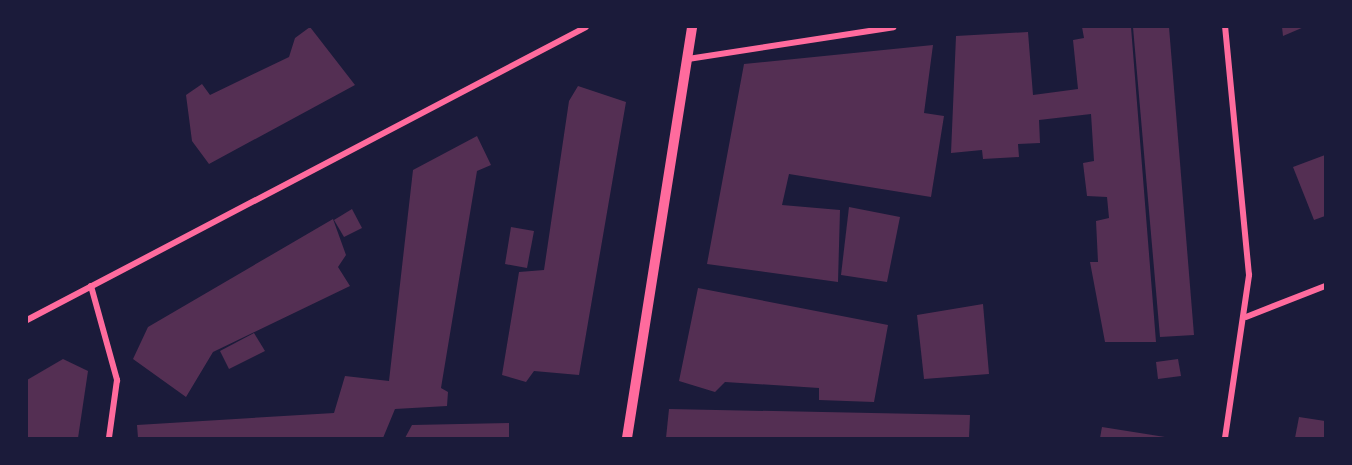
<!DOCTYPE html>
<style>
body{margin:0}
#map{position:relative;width:1352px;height:465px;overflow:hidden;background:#1b1b3a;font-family:Helvetica,sans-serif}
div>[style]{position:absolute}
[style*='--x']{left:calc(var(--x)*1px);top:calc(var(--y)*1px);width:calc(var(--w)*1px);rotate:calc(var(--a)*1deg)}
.building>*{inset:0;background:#542f53}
.minor>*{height:6px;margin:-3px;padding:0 3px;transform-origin:3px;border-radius:3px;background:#ff6b9d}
.tertiary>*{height:10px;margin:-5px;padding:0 5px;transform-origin:5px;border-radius:5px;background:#ff6b9d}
span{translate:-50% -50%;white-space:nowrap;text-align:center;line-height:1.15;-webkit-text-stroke:5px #1b1b3a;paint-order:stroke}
.frame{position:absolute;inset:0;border:28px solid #1b1b3a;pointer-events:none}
</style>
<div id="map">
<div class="building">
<i style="clip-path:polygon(310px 27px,355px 85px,209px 164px,192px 141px,186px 95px,202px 84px,210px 95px,289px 57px,295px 38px)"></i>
<i style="clip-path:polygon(1082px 27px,1131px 27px,1156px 342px,1105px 342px,1090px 262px,1098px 262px,1096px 221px,1109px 218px,1107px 197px,1087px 196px,1083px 163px,1094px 161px,1091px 114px,1039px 120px,1040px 143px,1018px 144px,1019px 157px,983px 159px,982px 150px,951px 153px,956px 36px,1028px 32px,1033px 95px,1078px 89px,1073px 40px,1084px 38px)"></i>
<i style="clip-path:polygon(1133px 27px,1169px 27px,1194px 335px,1160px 337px)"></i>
<i style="clip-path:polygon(1282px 27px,1304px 27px,1283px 36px)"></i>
<i style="clip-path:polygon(933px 45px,924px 113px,944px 116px,931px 197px,789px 174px,782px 205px,840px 210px,838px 282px,707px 264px,744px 64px)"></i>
<i style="clip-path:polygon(578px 86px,626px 102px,579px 375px,534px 371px,526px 382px,502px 375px,519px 272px,544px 270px,569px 101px)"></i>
<i style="clip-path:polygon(477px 136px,491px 165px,477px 171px,441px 388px,448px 392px,447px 406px,395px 409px,383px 438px,138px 438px,137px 425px,334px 413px,345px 376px,389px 381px,413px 170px)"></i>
<i style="clip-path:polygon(1325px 155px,1325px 216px,1314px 220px,1293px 167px)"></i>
<i style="clip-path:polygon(849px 207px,900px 217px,887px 282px,841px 275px)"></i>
<i style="clip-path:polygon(352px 209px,362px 228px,344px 237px,334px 220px)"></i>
<i style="clip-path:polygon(333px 219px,346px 255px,338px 267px,350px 286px,213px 352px,186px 397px,133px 359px,148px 327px)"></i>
<i style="clip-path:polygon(511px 227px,534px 231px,527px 268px,505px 264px)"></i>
<i style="clip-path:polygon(698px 288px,888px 325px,874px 402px,819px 400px,819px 388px,725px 382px,715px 392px,679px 381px)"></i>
<i style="clip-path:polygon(983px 304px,989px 374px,924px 379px,917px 315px)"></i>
<i style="clip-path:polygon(254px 333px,265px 351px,229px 369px,220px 351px)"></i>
<i style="clip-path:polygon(63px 359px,88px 371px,78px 438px,27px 438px,27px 380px)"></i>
<i style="clip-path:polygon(1178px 359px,1181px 376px,1158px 379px,1156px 362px)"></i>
<i style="clip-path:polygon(669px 409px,970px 415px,969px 438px,666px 438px)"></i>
<i style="clip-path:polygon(1299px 417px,1325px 421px,1325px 438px,1295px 438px)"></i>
<i style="clip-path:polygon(509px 423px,509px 438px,405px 438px,412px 425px)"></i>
<i style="clip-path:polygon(1102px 427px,1165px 437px,1165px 438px,1100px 438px)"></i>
</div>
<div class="minor">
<i style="--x:688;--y:59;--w:208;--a:-8.8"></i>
<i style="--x:91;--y:286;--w:98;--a:74.5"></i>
<i style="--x:117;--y:380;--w:59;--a:97.9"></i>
<i style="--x:1246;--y:317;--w:85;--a:-21.4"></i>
<i style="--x:27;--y:320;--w:631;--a:-27.66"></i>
<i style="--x:1225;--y:438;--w:165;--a:-81.6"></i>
<i style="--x:1249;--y:275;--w:249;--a:-95.5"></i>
</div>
<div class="tertiary">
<i style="--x:627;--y:438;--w:416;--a:-81"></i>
</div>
<div class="frame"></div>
</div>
